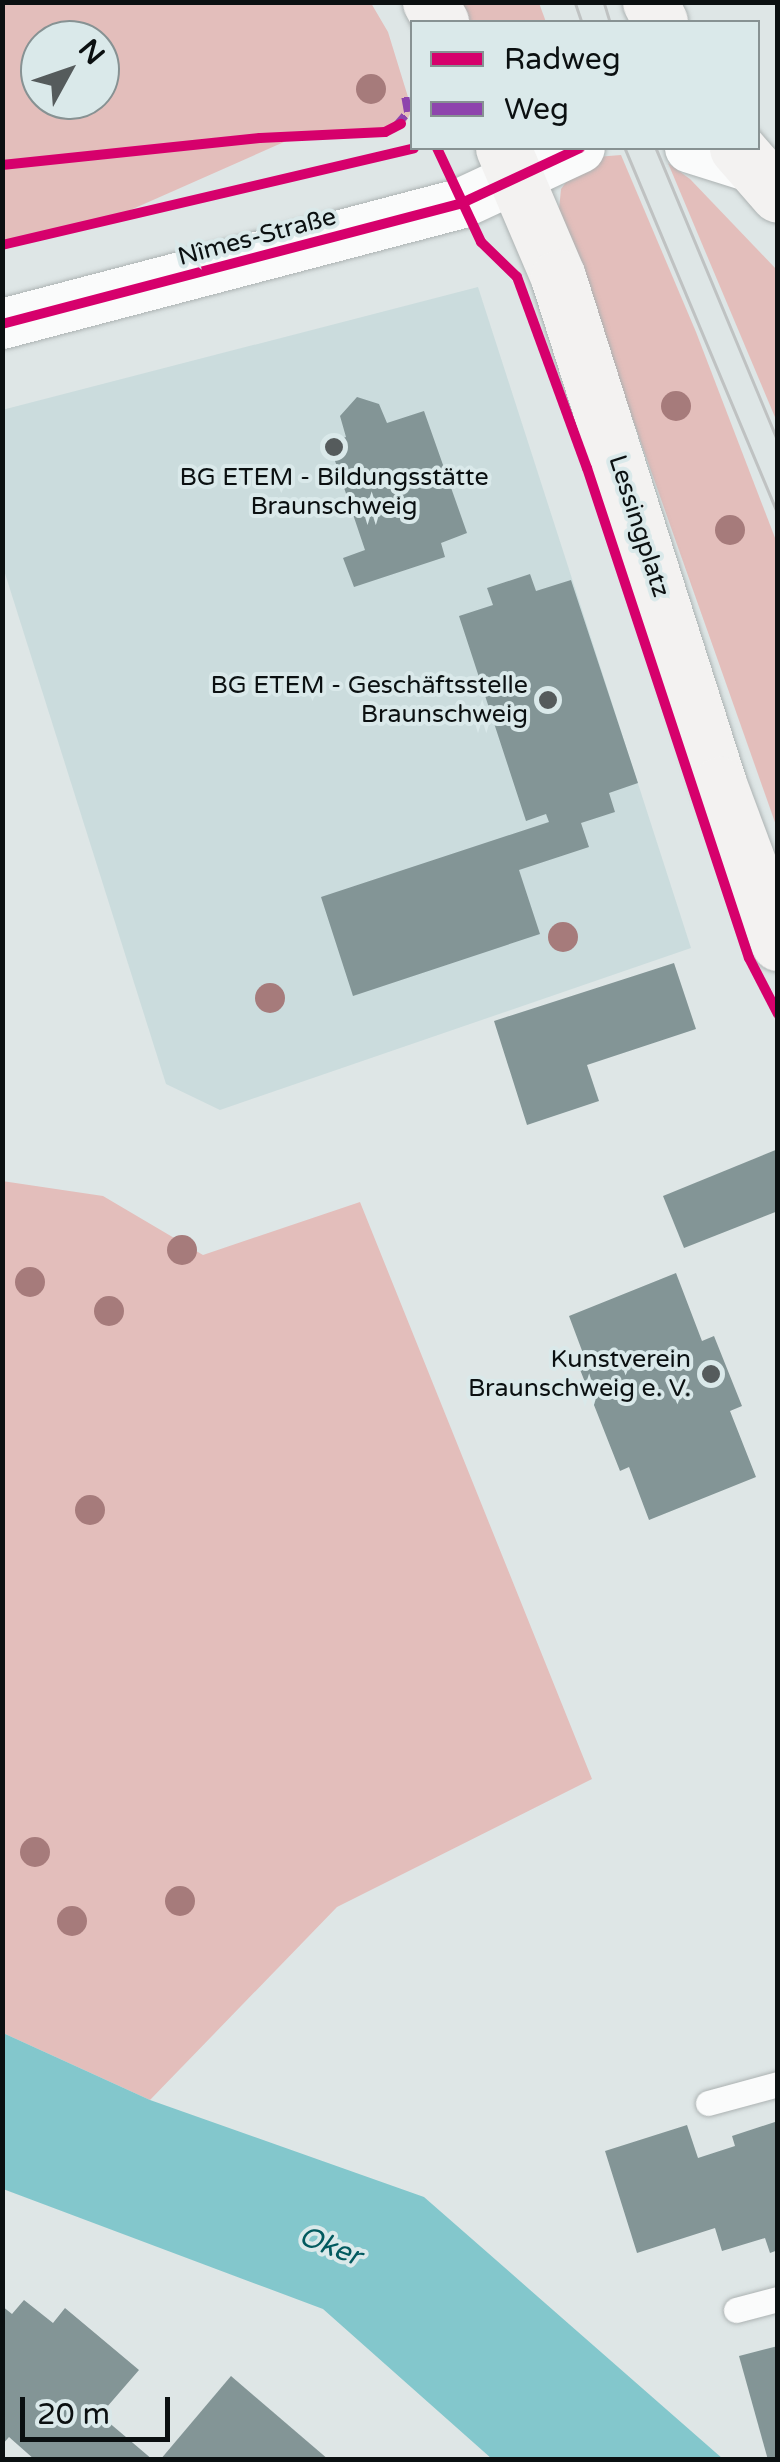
<!DOCTYPE html>
<meta charset="utf-8">
<style>
body{margin:0}
#map{position:relative;width:780px;height:2462px;overflow:hidden;background:#dee6e6;font-family:"Varela Round",sans-serif}
div>[style]{position:absolute}
[style*='--x']{left:calc(var(--x)*1px);top:calc(var(--y)*1px);width:calc(var(--w)*1px);rotate:calc(var(--a)*1deg)}
.built>*{inset:0;background:#cbdcdd}
.green>*{inset:0;background:#e3bebb}
.water>*{inset:0;background:#83c7cc}
.building>*{inset:0;background:#839596}
.roads{filter:drop-shadow(0 0 2px #acb2b2) drop-shadow(0 0 2px #acb2b2)}
.service>*{height:25px;margin:-12.5px;padding:0 12.5px;transform-origin:12.5px;border-radius:12.5px;background:#fafbfb}
.minor>*{height:50px;margin:-25px;padding:0 25px;transform-origin:25px;border-radius:25px;background:#fafbfb}
.secondary>*{height:55px;margin:-27.5px;padding:0 27.5px;transform-origin:27.5px;border-radius:27.5px;background:#f3f2f1}
.tram>*{height:2.5px;margin:-1.25px;padding:0 1.25px;transform-origin:1.25px;border-radius:1.25px;background:#bfc2c2}
.quiet>*{height:8px;margin-top:-4px;transform-origin:0;background:repeating-linear-gradient(90deg,#8e44ad 0 15px,transparent 0 23px)}
.cycleway>*{height:10px;margin:-5px;padding:0 5px;transform-origin:5px;border-radius:5px;background:#d6006c}
.trees>*{width:30px;height:30px;margin:-15px;border-radius:50%;background:#a67b7b}
.dots>*{width:28px;height:28px;translate:-50% -50%;box-sizing:border-box;border:5px solid #dae9ea;border-radius:50%}
span{translate:-50% -50%;white-space:nowrap;text-align:center;line-height:1.15;-webkit-text-stroke:8px #dae9ea;paint-order:stroke}
.street-label{font-size:25px;color:#0b1011}
.poi-label{font-size:25px;color:#0b1011}
.right{translate:-100% -50%;text-align:right}
.water-label{font-size:28px;color:#025a5f;font-style:italic}
.frame{position:absolute;inset:0;border:5px solid #0b1011;pointer-events:none}
.legend{position:absolute;left:410px;top:20px;width:350px;height:130px;box-sizing:border-box;background:#dae9ea;border:2px solid #879293;margin:0;padding:12px 18px;list-style:none;font-size:30px;color:#0b1011}
.legend li{display:flex;align-items:center;gap:20px;height:50px}
.legend b{width:50px;border:2px solid #879293}
.north{position:absolute;left:20px;top:20px;width:100px;height:100px;box-sizing:border-box;background:#dae9ea;border:2px solid #879293;border-radius:50%;rotate:50deg;font-size:28px;font-weight:700;line-height:40px;text-align:center;color:#0b1011}
.north::after{content:'';display:block;margin:auto;width:35px;height:45px;background:#555b5c;clip-path:polygon(50% 0,100% 100%,50% 72%,0 100%)}
.scale{position:absolute;left:20px;top:2397px;width:150px;height:45px;box-sizing:border-box;border:5px solid #0b1011;border-top:0;padding-left:12px;font-size:30px;line-height:35px;white-space:nowrap;color:#0b1011;-webkit-text-stroke:8px #dae9ea;paint-order:stroke}
</style>
<div id="map">
<div class="built">
<i style="clip-path:polygon(478px 287px,691px 948px,220px 1110px,166px 1084px,3px 567px,2px 410px)"></i>
</div>
<div class="green">
<i style="clip-path:polygon(evenodd,2px 3px,371px 3px,388px 32px,412px 110px,405px 124px,388px 135px,293px 138px,92px 227px,3px 249px,2px 3px,40px 40px,100px 40px,100px 100px,40px 100px,40px 40px)"></i>
<i style="clip-path:polygon(458px 3px,539px 3px,546px 22px,470px 22px)"></i>
<i style="clip-path:polygon(621px 155px,696px 332px,777px 543px,777px 828px,559px 210px,561px 189px,575px 170px,596px 157px)"></i>
<i style="clip-path:polygon(668px 163px,690px 179px,777px 270px,777px 422px)"></i>
<i style="clip-path:polygon(2px 1181px,103px 1196px,203px 1255px,360px 1202px,592px 1779px,337px 1907px,150px 2100px,3px 2033px)"></i>
</div>
<div class="water">
<i style="clip-path:polygon(3px 2033px,150px 2100px,424px 2197px,723px 2459px,492px 2459px,323px 2309px,3px 2189px)"></i>
</div>
<div class="building">
<i style="clip-path:polygon(357px 397px,379px 404px,387px 423px,424px 411px,467px 533px,441px 543px,445px 557px,354px 587px,343px 558px,365px 550px,329px 443px,346px 437px,340px 416px)"></i>
<i style="clip-path:polygon(530px 574px,536px 591px,571px 580px,638px 783px,609px 793px,615px 812px,581px 823px,589px 847px,519px 870px,540px 934px,353px 996px,321px 897px,549px 822px,546px 814px,526px 821px,459px 616px,493px 605px,487px 588px)"></i>
<i style="clip-path:polygon(674px 963px,696px 1029px,587px 1065px,599px 1101px,527px 1125px,494px 1021px)"></i>
<i style="clip-path:polygon(778px 1149px,778px 1211px,684px 1248px,663px 1196px)"></i>
<i style="clip-path:polygon(676px 1273px,702px 1341px,714px 1336px,742px 1406px,730px 1411px,756px 1477px,649px 1520px,629px 1467px,620px 1471px,579px 1367px,587px 1364px,569px 1316px)"></i>
<i style="clip-path:polygon(778px 2121px,778px 2250px,770px 2253px,765px 2238px,722px 2251px,715px 2228px,637px 2253px,605px 2151px,687px 2125px,698px 2158px,735px 2146px,732px 2136px)"></i>
<i style="clip-path:polygon(24px 2300px,53px 2323px,65px 2308px,139px 2370px,100px 2415px,153px 2460px,35px 2460px,9px 2437px,2px 2445px,2px 2306px,12px 2314px)"></i>
<i style="clip-path:polygon(778px 2346px,778px 2460px,768px 2460px,739px 2356px)"></i>
<i style="clip-path:polygon(231px 2376px,329px 2460px,160px 2460px)"></i>
</div>
<div class="roads">
<div class="service">
<i style="--x:708;--y:2103;--w:73;--a:-15.2"></i>
<i style="--x:736;--y:2310;--w:43;--a:-14.7"></i>
</div>
<div class="minor">
<i style="--x:690;--y:148;--w:64;--a:17.3"></i>
<i style="--x:2;--y:324;--w:476;--a:-14.7"></i>
<i style="--x:462;--y:203;--w:130;--a:-25"></i>
</div>
<div class="secondary">
<i style="--x:430;--y:2;--w:23;--a:61"></i>
<i style="--x:650;--y:2;--w:22;--a:63"></i>
<i style="--x:503;--y:148;--w:140;--a:66.9"></i>
<i style="--x:558;--y:277;--w:532;--a:72.38"></i>
<i style="--x:719;--y:784;--w:170;--a:69.6"></i>
<i style="--x:737;--y:148;--w:62;--a:48.9"></i>
</div>
</div>
<div class="tram">
<i style="--x:575;--y:2;--w:21;--a:71"></i>
<i style="--x:604;--y:2;--w:21;--a:73"></i>
<i style="--x:625;--y:148;--w:397;--a:67.3"></i>
<i style="--x:656;--y:148;--w:317;--a:67.4"></i>
</div>
<div class="quiet">
<i style="--x:395;--y:127;--w:20;--a:-49"></i>
<i style="--x:408;--y:112;--w:22;--a:-100"></i>
</div>
<div class="cycleway">
<i style="--x:437;--y:148;--w:104;--a:64.9"></i>
<i style="--x:481;--y:242;--w:50;--a:44.2"></i>
<i style="--x:517;--y:277;--w:203;--a:69.9"></i>
<i style="--x:587;--y:468;--w:516;--a:71.71"></i>
<i style="--x:749;--y:958;--w:63;--a:62.6"></i>
<i style="--x:2;--y:165;--w:259;--a:-6"></i>
<i style="--x:260;--y:138;--w:125;--a:-2.7"></i>
<i style="--x:385;--y:132;--w:18;--a:-27"></i>
<i style="--x:2;--y:245;--w:423;--a:-13.2"></i>
<i style="--x:2;--y:324;--w:476;--a:-14.7"></i>
<i style="--x:462;--y:203;--w:130;--a:-25"></i>
</div>
<div class="trees">
<i style="left:371px;top:89px"></i>
<i style="left:676px;top:406px"></i>
<i style="left:730px;top:530px"></i>
<i style="left:563px;top:937px"></i>
<i style="left:270px;top:998px"></i>
<i style="left:182px;top:1250px"></i>
<i style="left:30px;top:1282px"></i>
<i style="left:109px;top:1311px"></i>
<i style="left:90px;top:1510px"></i>
<i style="left:35px;top:1852px"></i>
<i style="left:180px;top:1901px"></i>
<i style="left:72px;top:1921px"></i>
</div>
<div class="dots">
<i style="left:334px;top:447px;background:#555b5c"></i>
<i style="left:548px;top:700px;background:#555b5c"></i>
<i style="left:711px;top:1374px;background:#555b5c"></i>
</div>
<div class="street-label">
<span style="left:257px;top:237px;rotate:-15deg">Nîmes-Straße</span>
<span style="left:639px;top:526px;rotate:72deg">Lessingplatz</span>
</div>
<div class="poi-label">
<span style="left:334px;top:492px">BG ETEM - Bildungsstätte<br>Braunschweig</span>
<span class="right" style="left:528px;top:700px">BG ETEM - Geschäftsstelle<br>Braunschweig</span>
<span class="right" style="left:691px;top:1374px">Kunstverein<br>Braunschweig e. V.</span>
</div>
<div class="water-label">
<span style="left:330px;top:2246px;rotate:21deg">Oker</span>
</div>
<div class="frame"></div>
<ul class="legend">
<li><b style="height:12px;background:#d6006c"></b>Radweg</li>
<li><b style="height:12px;background:#8e44ad"></b>Weg</li>
</ul>
<div class="north">N</div>
<div class="scale">20 m</div>
</div>
